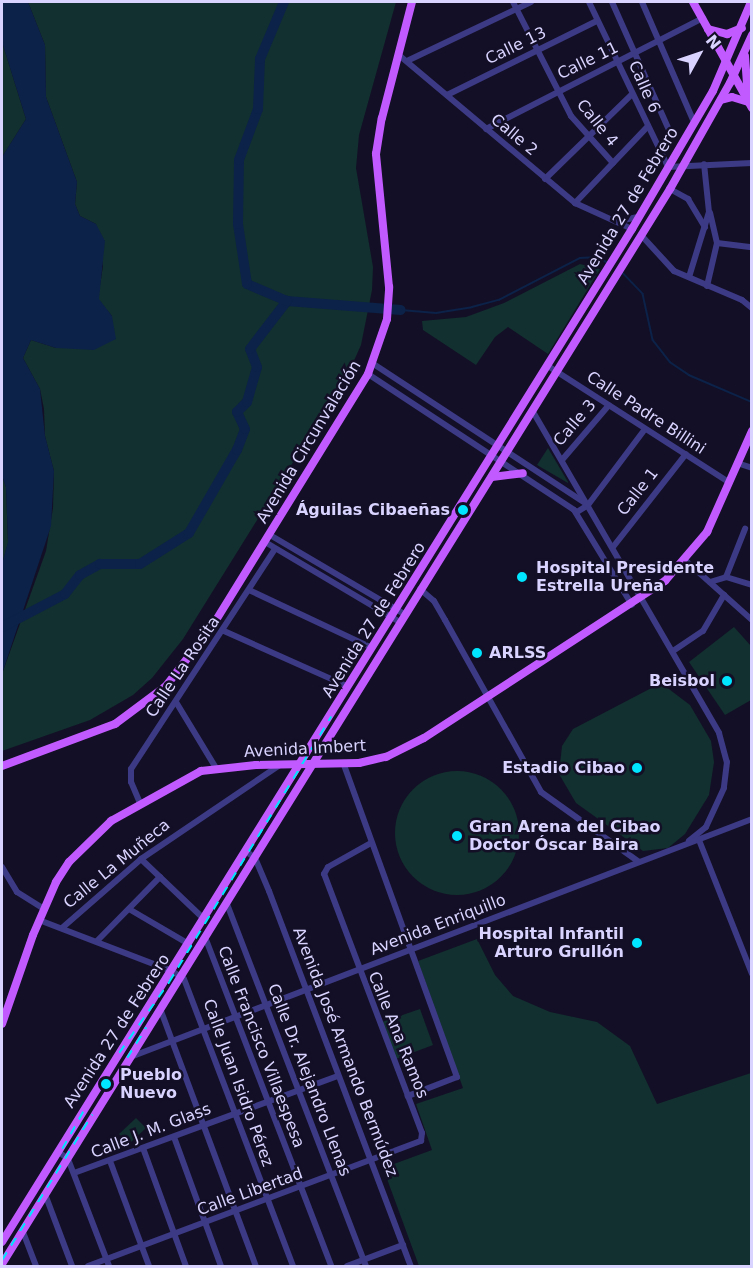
<!DOCTYPE html>
<meta charset="utf-8">
<style>
body{margin:0}
#map{position:relative;width:753px;height:1268px;overflow:hidden;background:#130f26;font-family:"DejaVu Sans",sans-serif}
div>[style]{position:absolute}
[style*='--x']{left:calc(var(--x)*1px);top:calc(var(--y)*1px);width:calc(var(--w)*1px);rotate:calc(var(--a)*1deg)}
.green>*{inset:0;background:#12302f}
.round{border-radius:50%}
.water>*{inset:0;background:#0c2248}
.stream>*{height:1.5px;margin:-0.75px;padding:0 0.75px;transform-origin:0.75px;border-radius:0.75px;background:#0c2248}
.river>*{height:10px;margin:-5px;padding:0 5px;transform-origin:5px;border-radius:5px;background:#0c2248}
.minor>*{height:6px;margin:-3px;padding:0 3px;transform-origin:3px;border-radius:3px;background:#3d3a85}
.major>*{height:8px;margin:-4px;padding:0 4px;transform-origin:4px;border-radius:4px;background:#c25bff}
.rail>*{height:1.5px;margin-top:-0.75px;transform-origin:0;background:repeating-linear-gradient(90deg,#00e5ff 0 9px,transparent 0 17px)}
.dots>*{width:16px;height:16px;translate:-50% -50%;box-sizing:border-box;border:3px solid #130f26;border-radius:50%}
span{translate:-50% -50%;white-space:nowrap;text-align:center;line-height:1.15;-webkit-text-stroke:5px #130f26;paint-order:stroke}
.street-label{font-size:16px;color:#d9d4ff}
.poi-label{font-size:16px;color:#d9d4ff;font-weight:700}
.right{translate:-100% -50%;text-align:right}
.left{translate:0 -50%;text-align:left}
.frame{position:absolute;inset:0;border:3px solid #d9d4ff;pointer-events:none}
.north{position:absolute;left:669px;top:24px;width:60px;height:60px;-webkit-text-stroke:4px #130f26;paint-order:stroke;rotate:50deg;font-size:16px;font-weight:700;line-height:24px;text-align:center;color:#d9d4ff}
.north::after{content:'';display:block;margin:auto;width:21px;height:27px;background:#d9d4ff;clip-path:polygon(50% 0,100% 100%,50% 72%,0 100%)}
</style>
<div id="map">
<div class="green">
<i style="clip-path:polygon(28px 2px,396px 2px,359px 135px,356px 168px,373px 267px,372px 290px,361px 345px,348px 374px,183px 639px,152px 678px,133px 695px,90px 720px,2px 751px,2px 674px,46px 551px,53px 508px,54px 471px,45px 436px,44px 409px,40px 389px,23px 358px,31px 340px,56px 348px,112px 316px,98px 299px,103px 266px,96px 224px,80px 216px,75px 204px,77px 182px,46px 97px,45px 45px)"></i>
<i style="clip-path:polygon(2px 42px,26px 119px,2px 157px)"></i>
<i style="clip-path:polygon(580px 264px,600px 269px,548px 354px,508px 327px,495px 337px,476px 365px,423px 330px,422px 321px,466px 317px,504px 303px)"></i>
<i style="clip-path:polygon(548px 448px,568px 482px,568px 483px,537px 465px)"></i>
<i style="clip-path:polygon(2px 476px,6px 487px,8px 543px,2px 564px)"></i>
<i style="clip-path:polygon(734px 627px,751px 646px,751px 700px,725px 715px,689px 662px)"></i>
<i style="clip-path:polygon(661px 683px,690px 705px,711px 741px,714px 762px,709px 795px,685px 834px,668px 848px,643px 851px,576px 803px,559px 774px,562px 746px,573px 729px)"></i>
<i class="round" style="left:395px;top:771px;width:124px;height:124px"></i>
<i style="clip-path:polygon(477px 939px,495px 975px,513px 996px,550px 1012px,597px 1022px,630px 1046px,657px 1104px,751px 1073px,751px 1266px,419px 1266px,383px 1168px,432px 1150px,416px 1104px,463px 1088px,418px 961px)"></i>
<i style="clip-path:polygon(420px 1009px,433px 1045px,396px 1059px,382px 1022px)"></i>
<i style="clip-path:polygon(136px 1118px,146px 1128px,129px 1144px,119px 1134px)"></i>
</div>
<div class="water">
<i style="clip-path:polygon(2px 2px,28px 2px,45px 45px,46px 97px,77px 182px,75px 204px,80px 216px,96px 224px,105px 241px,99px 299px,112px 316px,116px 339px,94px 350px,56px 348px,31px 340px,23px 358px,40px 389px,45px 436px,54px 471px,51px 526px,2px 674px,2px 564px,8px 542px,6px 487px,2px 476px,2px 157px,26px 119px,2px 42px)"></i>
</div>
<div class="stream">
<i style="--x:622;--y:272;--w:30;--a:46"></i>
<i style="--x:643;--y:294;--w:47;--a:77.7"></i>
<i style="--x:653;--y:340;--w:28;--a:52"></i>
<i style="--x:670;--y:362;--w:23;--a:34"></i>
<i style="--x:689;--y:375;--w:69;--a:23.2"></i>
<i style="--x:401;--y:310;--w:35;--a:5"></i>
<i style="--x:436;--y:313;--w:36;--a:-9"></i>
<i style="--x:472;--y:307;--w:28;--a:-15"></i>
<i style="--x:499;--y:300;--w:91;--a:-27.4"></i>
<i style="--x:580;--y:258;--w:18;--a:-3"></i>
<i style="--x:598;--y:257;--w:12;--a:31"></i>
</div>
<div class="river">
<i style="--x:287;--y:301;--w:114;--a:4.5"></i>
<i style="--x:2;--y:627;--w:71;--a:-27.6"></i>
<i style="--x:65;--y:594;--w:24;--a:-52"></i>
<i style="--x:80;--y:575;--w:23;--a:-29"></i>
<i style="--x:100;--y:564;--w:40;--a:0"></i>
<i style="--x:140;--y:564;--w:58;--a:-32.3"></i>
<i style="--x:189;--y:533;--w:96;--a:-60"></i>
<i style="--x:237;--y:450;--w:22;--a:-69"></i>
<i style="--x:245;--y:429;--w:19;--a:-115"></i>
<i style="--x:237;--y:412;--w:14;--a:-45"></i>
<i style="--x:247;--y:402;--w:36;--a:-74"></i>
<i style="--x:257;--y:367;--w:19;--a:-111"></i>
<i style="--x:250;--y:349;--w:61;--a:-52.4"></i>
<i style="--x:287;--y:301;--w:43;--a:-157"></i>
<i style="--x:247;--y:284;--w:61;--a:-98.5"></i>
<i style="--x:238;--y:224;--w:64;--a:-89.1"></i>
<i style="--x:239;--y:160;--w:54;--a:-69.6"></i>
<i style="--x:258;--y:109;--w:50;--a:-87.7"></i>
<i style="--x:260;--y:59;--w:62;--a:-67.2"></i>
</div>
<div class="minor">
<i style="--x:513;--y:2;--w:128;--a:63"></i>
<i style="--x:571;--y:116;--w:63;--a:48.2"></i>
<i style="--x:589;--y:2;--w:183;--a:64.4"></i>
<i style="--x:668;--y:167;--w:84;--a:-2.7"></i>
<i style="--x:612;--y:2;--w:138;--a:66"></i>
<i style="--x:642;--y:2;--w:131;--a:66.6"></i>
<i style="--x:400;--y:56;--w:229;--a:40"></i>
<i style="--x:575;--y:203;--w:63;--a:24.5"></i>
<i style="--x:409;--y:60;--w:135;--a:-25.4"></i>
<i style="--x:447;--y:95;--w:167;--a:-26.3"></i>
<i style="--x:486;--y:129;--w:244;--a:-27.1"></i>
<i style="--x:545;--y:179;--w:122;--a:-44.3"></i>
<i style="--x:670;--y:189;--w:21;--a:29"></i>
<i style="--x:688;--y:199;--w:33;--a:59"></i>
<i style="--x:575;--y:203;--w:105;--a:-46.5"></i>
<i style="--x:619;--y:221;--w:19;--a:-12"></i>
<i style="--x:641;--y:235;--w:49;--a:47.5"></i>
<i style="--x:674;--y:271;--w:74;--a:23.1"></i>
<i style="--x:742;--y:300;--w:13;--a:39"></i>
<i style="--x:717;--y:243;--w:35;--a:7"></i>
<i style="--x:689;--y:277;--w:68;--a:-72.9"></i>
<i style="--x:709;--y:212;--w:48;--a:-95.9"></i>
<i style="--x:707;--y:286;--w:44;--a:-76.9"></i>
<i style="--x:717;--y:243;--w:31;--a:-103"></i>
<i style="--x:372;--y:363;--w:255;--a:33.3"></i>
<i style="--x:548;--y:366;--w:215;--a:32.7"></i>
<i style="--x:368;--y:374;--w:247;--a:33.4"></i>
<i style="--x:574;--y:510;--w:111;--a:58.6"></i>
<i style="--x:532;--y:410;--w:373;--a:59.9"></i>
<i style="--x:719;--y:733;--w:30;--a:75"></i>
<i style="--x:727;--y:762;--w:26;--a:97"></i>
<i style="--x:724;--y:788;--w:43;--a:114.8"></i>
<i style="--x:706;--y:827;--w:22;--a:141"></i>
<i style="--x:562;--y:460;--w:72;--a:-49.5"></i>
<i style="--x:737;--y:463;--w:16;--a:18"></i>
<i style="--x:577;--y:512;--w:13;--a:-32"></i>
<i style="--x:588;--y:505;--w:95;--a:-53.1"></i>
<i style="--x:270;--y:535;--w:156;--a:30.5"></i>
<i style="--x:265;--y:542;--w:157;--a:30.7"></i>
<i style="--x:613;--y:547;--w:118;--a:-51.9"></i>
<i style="--x:686;--y:561;--w:89;--a:41.8"></i>
<i style="--x:726;--y:577;--w:27;--a:17"></i>
<i style="--x:710;--y:582;--w:17;--a:-17"></i>
<i style="--x:726;--y:577;--w:52;--a:-68.4"></i>
<i style="--x:420;--y:589;--w:18;--a:41"></i>
<i style="--x:434;--y:601;--w:22;--a:60"></i>
<i style="--x:445;--y:620;--w:197;--a:60.8"></i>
<i style="--x:541;--y:792;--w:120;--a:35.5"></i>
<i style="--x:249;--y:590;--w:136;--a:25.2"></i>
<i style="--x:224;--y:631;--w:135;--a:24.1"></i>
<i style="--x:673;--y:651;--w:36;--a:-34"></i>
<i style="--x:703;--y:631;--w:42;--a:-59.7"></i>
<i style="--x:176;--y:702;--w:77;--a:58.8"></i>
<i style="--x:344;--y:765;--w:332;--a:70.1"></i>
<i style="--x:457;--y:1077;--w:53;--a:158.8"></i>
<i style="--x:140;--y:803;--w:23;--a:-113"></i>
<i style="--x:131;--y:782;--w:13;--a:-90"></i>
<i style="--x:131;--y:769;--w:263;--a:-56.8"></i>
<i style="--x:699;--y:840;--w:144;--a:68.4"></i>
<i style="--x:247;--y:852;--w:10;--a:37"></i>
<i style="--x:255;--y:858;--w:36;--a:67"></i>
<i style="--x:269;--y:891;--w:401;--a:69.3"></i>
<i style="--x:141;--y:859;--w:87;--a:43.6"></i>
<i style="--x:2;--y:867;--w:29;--a:59"></i>
<i style="--x:17;--y:892;--w:31;--a:32"></i>
<i style="--x:227;--y:904;--w:388;--a:69"></i>
<i style="--x:129;--y:909;--w:69;--a:30.3"></i>
<i style="--x:39;--y:920;--w:142;--a:21"></i>
<i style="--x:172;--y:971;--w:14;--a:34"></i>
<i style="--x:184;--y:979;--w:307;--a:69.2"></i>
<i style="--x:62;--y:928;--w:105;--a:-41.1"></i>
<i style="--x:141;--y:859;--w:168;--a:-34.1"></i>
<i style="--x:205;--y:937;--w:352;--a:69"></i>
<i style="--x:97;--y:941;--w:90;--a:-45.5"></i>
<i style="--x:161;--y:1011;--w:272;--a:69.6"></i>
<i style="--x:133;--y:1056;--w:663;--a:-20.95"></i>
<i style="--x:174;--y:1137;--w:137;--a:70"></i>
<i style="--x:143;--y:1148;--w:126;--a:70"></i>
<i style="--x:59;--y:1152;--w:11;--a:38"></i>
<i style="--x:68;--y:1159;--w:115;--a:69"></i>
<i style="--x:110;--y:1161;--w:112;--a:69.6"></i>
<i style="--x:74;--y:1173;--w:281;--a:-20.2"></i>
<i style="--x:45;--y:1194;--w:77;--a:69.4"></i>
<i style="--x:23;--y:1232;--w:36;--a:69"></i>
<i style="--x:88;--y:1266;--w:356;--a:-20.6"></i>
<i style="--x:421;--y:1141;--w:8;--a:-83"></i>
<i style="--x:422;--y:1133;--w:277;--a:-110.7"></i>
<i style="--x:324;--y:874;--w:8;--a:-60"></i>
<i style="--x:328;--y:867;--w:49;--a:-29.2"></i>
<i style="--x:347;--y:1266;--w:60;--a:-20.6"></i>
</div>
<div class="major">
<i style="--x:693;--y:2;--w:121;--a:60.9"></i>
<i style="--x:708;--y:29;--w:20;--a:15"></i>
<i style="--x:727;--y:34;--w:16;--a:-22"></i>
<i style="--x:745;--y:56;--w:42;--a:85.9"></i>
<i style="--x:721;--y:100;--w:11;--a:-15"></i>
<i style="--x:732;--y:97;--w:17;--a:17"></i>
<i style="--x:492;--y:477;--w:31;--a:-7"></i>
<i style="--x:2;--y:766;--w:121;--a:-20.4"></i>
<i style="--x:115;--y:724;--w:64;--a:-36.7"></i>
<i style="--x:166;--y:686;--w:77;--a:-52.4"></i>
<i style="--x:213;--y:625;--w:295;--a:-58.3"></i>
<i style="--x:368;--y:374;--w:58;--a:-70.9"></i>
<i style="--x:387;--y:319;--w:32;--a:-86"></i>
<i style="--x:389;--y:287;--w:134;--a:-95.6"></i>
<i style="--x:376;--y:154;--w:36;--a:-81"></i>
<i style="--x:382;--y:118;--w:120;--a:-75.5"></i>
<i style="--x:2;--y:1024;--w:94;--a:-70.8"></i>
<i style="--x:33;--y:935;--w:58;--a:-66.5"></i>
<i style="--x:56;--y:882;--w:24;--a:-57"></i>
<i style="--x:69;--y:862;--w:59;--a:-44.3"></i>
<i style="--x:111;--y:821;--w:103;--a:-29.1"></i>
<i style="--x:201;--y:771;--w:55;--a:-6.2"></i>
<i style="--x:256;--y:765;--w:103;--a:-1.1"></i>
<i style="--x:359;--y:763;--w:28;--a:-13"></i>
<i style="--x:386;--y:757;--w:42;--a:-26.6"></i>
<i style="--x:424;--y:738;--w:288;--a:-33.1"></i>
<i style="--x:665;--y:581;--w:65;--a:-49.4"></i>
<i style="--x:707;--y:532;--w:111;--a:-66"></i>
<i style="--x:2;--y:1242;--w:1193;--a:-58.12"></i>
<i style="--x:632;--y:229;--w:160;--a:-59.6"></i>
<i style="--x:713;--y:91;--w:97;--a:-66.9"></i>
<i style="--x:2;--y:1264;--w:1266;--a:-58.14"></i>
<i style="--x:670;--y:189;--w:122;--a:-60.5"></i>
<i style="--x:730;--y:83;--w:53;--a:-65.4"></i>
</div>
<div class="rail">
<i style="--x:119;--y:1053;--w:87;--a:-54.8"></i>
<i style="--x:169;--y:982;--w:311;--a:-58.6"></i>
<i style="--x:127;--y:1058;--w:36;--a:-58"></i>
<i style="--x:62;--y:1149;--w:45;--a:-60.6"></i>
<i style="--x:2;--y:1260;--w:171;--a:-58.2"></i>
</div>
<div class="dots">
<i style="left:463px;top:510px;background:#00e5ff"></i>
<i style="left:522px;top:577px;background:#00e5ff"></i>
<i style="left:477px;top:653px;background:#00e5ff"></i>
<i style="left:727px;top:681px;background:#00e5ff"></i>
<i style="left:637px;top:768px;background:#00e5ff"></i>
<i style="left:457px;top:836px;background:#00e5ff"></i>
<i style="left:637px;top:943px;background:#00e5ff"></i>
<i style="left:106px;top:1084px;background:#00e5ff"></i>
</div>
<div class="street-label">
<span style="left:516px;top:46px;rotate:-26deg">Calle 13</span>
<span style="left:588px;top:61px;rotate:-26deg">Calle 11</span>
<span style="left:644px;top:87px;rotate:66deg">Calle 6</span>
<span style="left:597px;top:123px;rotate:51deg">Calle 4</span>
<span style="left:514px;top:135px;rotate:40deg">Calle 2</span>
<span style="left:628px;top:206px;rotate:-59deg">Avenida 27 de Febrero</span>
<span style="left:646px;top:413px;rotate:33deg">Calle Padre Billini</span>
<span style="left:575px;top:423px;rotate:-49deg">Calle 3</span>
<span style="left:309px;top:442px;rotate:-59deg">Avenida Circunvalación</span>
<span style="left:638px;top:492px;rotate:-52deg">Calle 1</span>
<span style="left:374px;top:620px;rotate:-58deg">Avenida 27 de Febrero</span>
<span style="left:183px;top:667px;rotate:-56deg">Calle La Rosita</span>
<span style="left:305px;top:749px;rotate:-3deg">Avenida Imbert</span>
<span style="left:117px;top:864px;rotate:-39deg">Calle La Muñeca</span>
<span style="left:438px;top:925px;rotate:-21deg">Avenida Enriquillo</span>
<span style="left:117px;top:1031px;rotate:-57deg">Avenida 27 de Febrero</span>
<span style="left:398px;top:1035px;rotate:68deg">Calle Ana Ramos</span>
<span style="left:261px;top:1047px;rotate:69deg">Calle Francisco Villaespesa</span>
<span style="left:345px;top:1052px;rotate:69deg">Avenida José Armando Bermúdez</span>
<span style="left:309px;top:1080px;rotate:69deg">Calle Dr. Alejandro Llenas</span>
<span style="left:238px;top:1083px;rotate:70deg">Calle Juan Isidro Pérez</span>
<span style="left:151px;top:1131px;rotate:-21deg">Calle J. M. Glass</span>
<span style="left:250px;top:1192px;rotate:-20deg">Calle Libertad</span>
</div>
<div class="poi-label">
<span class="right" style="left:450px;top:510px">Águilas Cibaeñas</span>
<span class="left" style="left:536px;top:577px">Hospital Presidente<br>Estrella Ureña</span>
<span class="left" style="left:489px;top:653px">ARLSS</span>
<span class="right" style="left:715px;top:681px">Beisbol</span>
<span class="right" style="left:625px;top:768px">Estadio Cibao</span>
<span class="left" style="left:469px;top:836px">Gran Arena del Cibao<br>Doctor Óscar Baira</span>
<span class="right" style="left:624px;top:943px">Hospital Infantil<br>Arturo Grullón</span>
<span class="left" style="left:120px;top:1084px">Pueblo<br>Nuevo</span>
</div>
<div class="frame"></div>
<div class="north">N</div>
</div>
